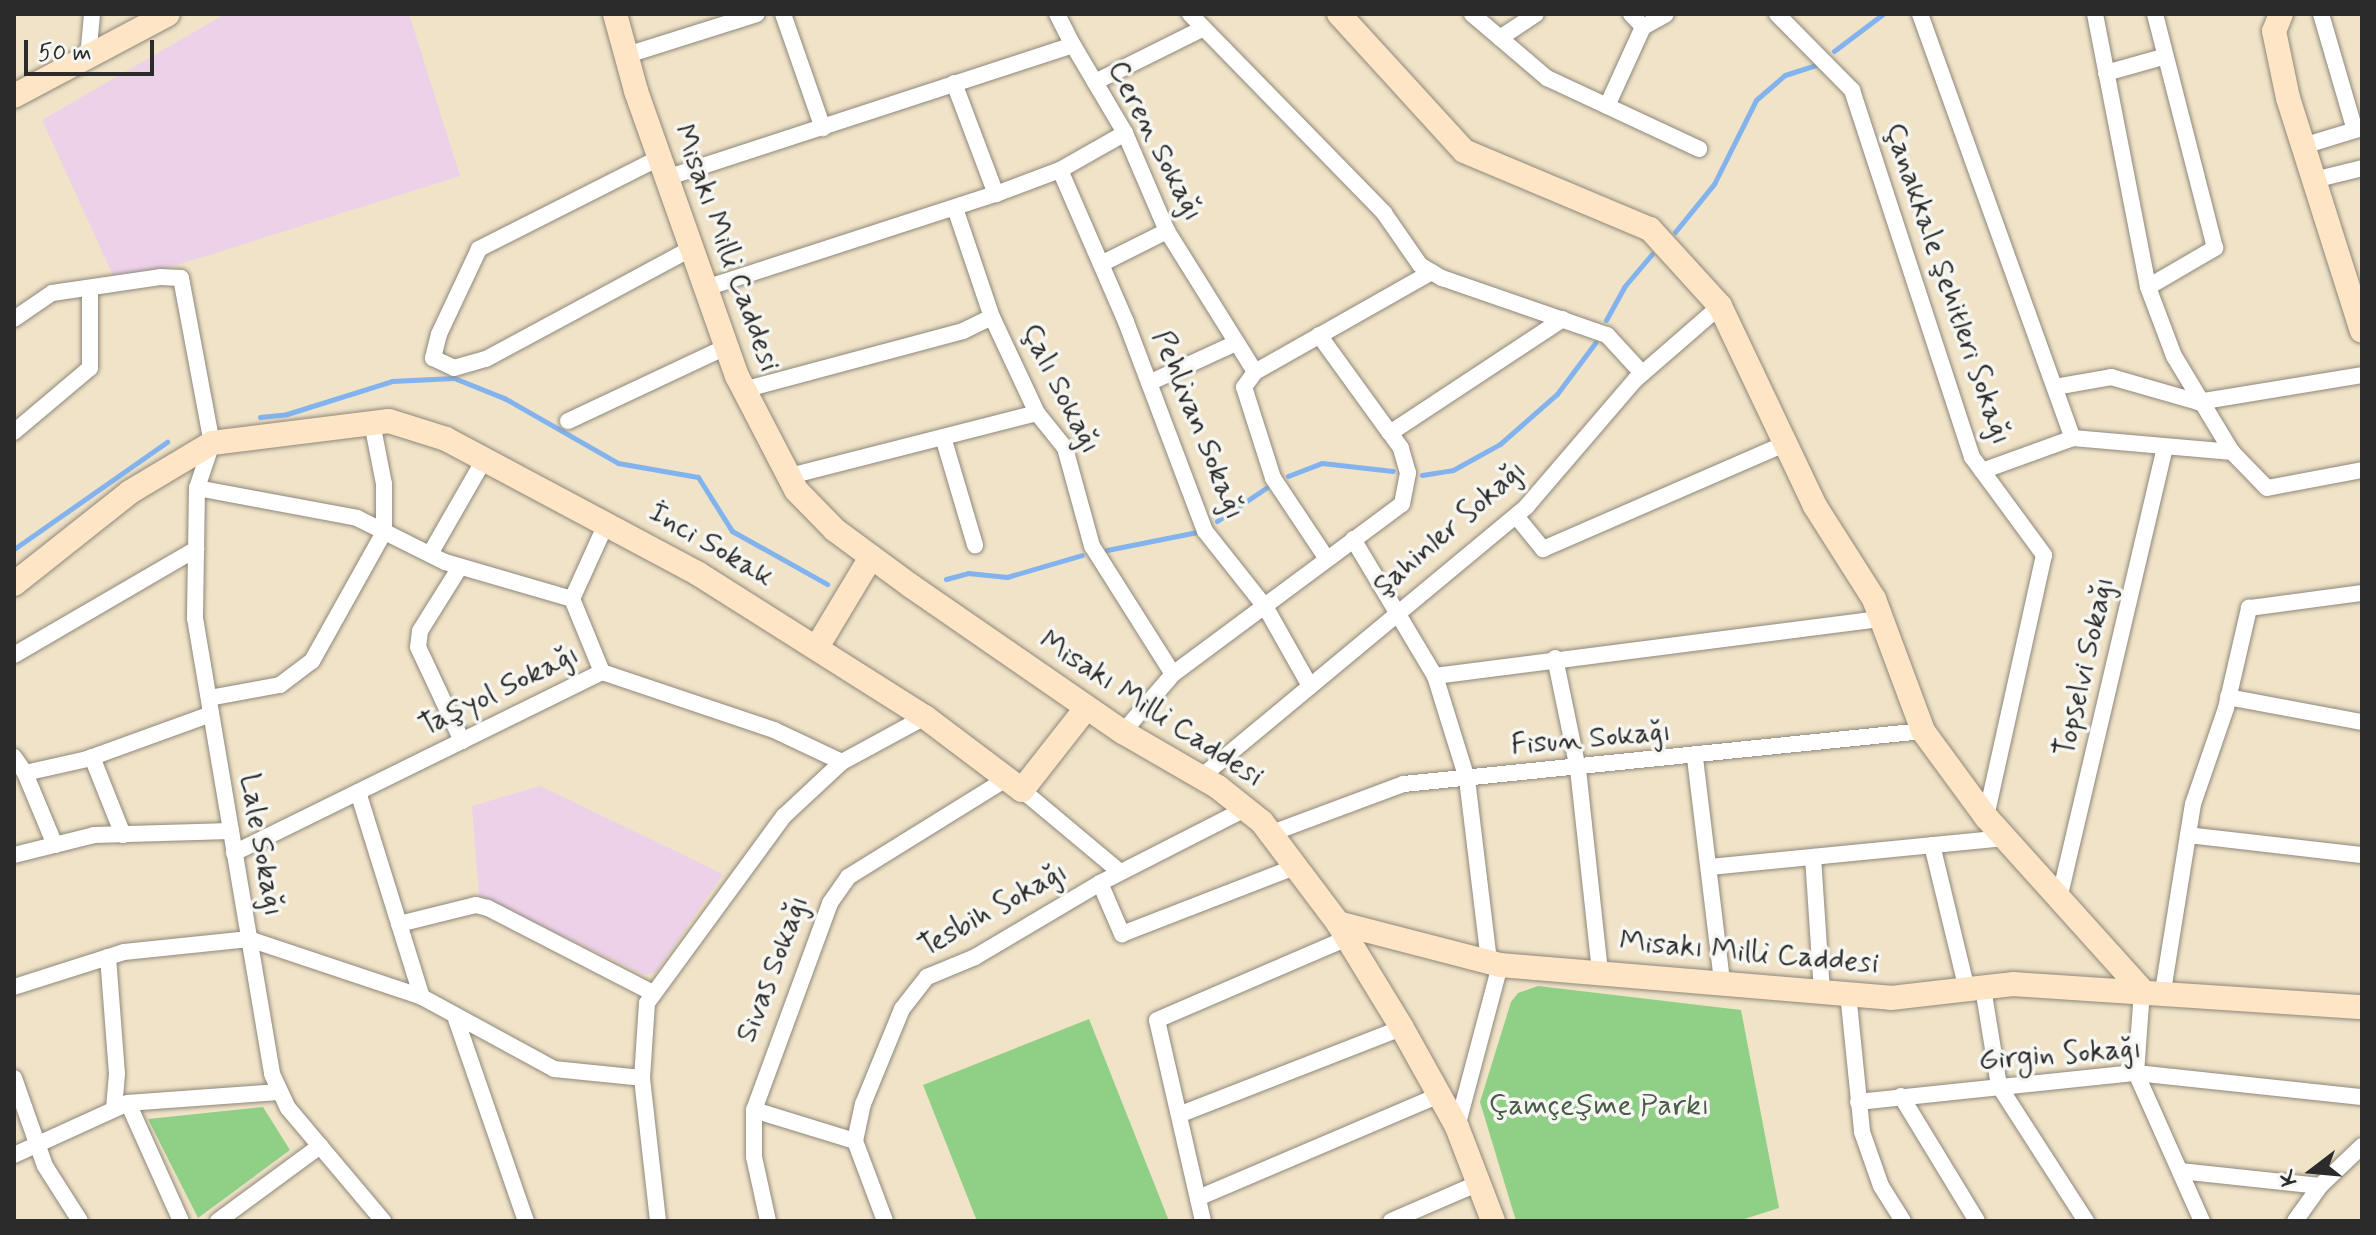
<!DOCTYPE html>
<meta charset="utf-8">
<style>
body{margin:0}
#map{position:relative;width:2376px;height:1235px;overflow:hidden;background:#f0e3c8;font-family:Mynerve,sans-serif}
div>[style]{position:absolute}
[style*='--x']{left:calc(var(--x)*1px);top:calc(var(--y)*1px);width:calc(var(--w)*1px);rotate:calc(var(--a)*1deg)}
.built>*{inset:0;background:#edd1e9}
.green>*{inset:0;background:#8fcf86}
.stream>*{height:5px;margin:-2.5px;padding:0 2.5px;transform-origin:2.5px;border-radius:2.5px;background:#82b3ee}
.roads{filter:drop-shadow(0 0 2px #8e877a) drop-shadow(0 0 2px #8e877a)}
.street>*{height:16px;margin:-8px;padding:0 8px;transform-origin:8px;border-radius:8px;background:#fff}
.secondary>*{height:24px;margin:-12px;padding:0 12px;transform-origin:12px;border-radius:12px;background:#fde5c5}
span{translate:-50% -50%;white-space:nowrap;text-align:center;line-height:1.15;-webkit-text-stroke:7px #f6f6f2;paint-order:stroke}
.street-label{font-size:30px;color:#2b2b2b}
.park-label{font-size:30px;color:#495c46}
.frame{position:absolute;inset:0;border:16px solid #2b2b2b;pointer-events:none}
.north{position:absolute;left:2272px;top:1131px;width:80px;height:80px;-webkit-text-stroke:6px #f6f6f2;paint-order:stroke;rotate:254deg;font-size:22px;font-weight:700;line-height:32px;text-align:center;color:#2b2b2b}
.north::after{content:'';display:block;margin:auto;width:28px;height:36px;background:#2b2b2b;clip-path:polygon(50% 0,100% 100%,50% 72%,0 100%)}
.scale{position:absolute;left:24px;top:40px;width:130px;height:36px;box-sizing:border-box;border:4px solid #2b2b2b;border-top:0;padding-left:10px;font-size:24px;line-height:28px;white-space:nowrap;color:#2b2b2b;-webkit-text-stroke:6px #f6f6f2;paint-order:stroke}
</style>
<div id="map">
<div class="built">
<i style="clip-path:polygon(225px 14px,409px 14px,460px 176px,117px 284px,42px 120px)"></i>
<i style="clip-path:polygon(540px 786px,723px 874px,656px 972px,645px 975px,479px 896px,472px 806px)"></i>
</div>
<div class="green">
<i style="clip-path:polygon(1538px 986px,1741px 1010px,1779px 1208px,1738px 1221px,1516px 1221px,1480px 1102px,1511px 1002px,1518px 993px)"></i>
<i style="clip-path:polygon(1089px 1019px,1169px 1221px,977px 1221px,923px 1085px)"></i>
<i style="clip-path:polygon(263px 1107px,290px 1150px,198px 1218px,148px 1119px)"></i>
</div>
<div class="stream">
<i style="--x:1834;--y:51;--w:61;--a:-37.1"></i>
<i style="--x:1675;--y:232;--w:62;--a:-50.9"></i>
<i style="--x:1714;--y:184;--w:94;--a:-63.4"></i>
<i style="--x:1756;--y:100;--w:38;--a:-41"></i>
<i style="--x:1785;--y:75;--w:33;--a:-18"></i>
<i style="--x:1606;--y:320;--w:38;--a:-61"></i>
<i style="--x:1624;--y:287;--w:43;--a:-49.7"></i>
<i style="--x:260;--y:417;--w:27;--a:-6"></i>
<i style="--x:287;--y:414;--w:110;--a:-17.4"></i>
<i style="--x:392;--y:381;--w:62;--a:-2.8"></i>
<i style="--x:454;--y:378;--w:54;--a:21.8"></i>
<i style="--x:504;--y:398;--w:131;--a:29.7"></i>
<i style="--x:618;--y:463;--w:81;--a:9.9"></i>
<i style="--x:698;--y:477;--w:64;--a:57.8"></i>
<i style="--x:732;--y:531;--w:109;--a:29.2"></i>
<i style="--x:1422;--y:475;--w:31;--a:-9"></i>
<i style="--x:1453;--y:470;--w:54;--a:-29"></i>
<i style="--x:1500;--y:444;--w:76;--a:-41.3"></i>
<i style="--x:1557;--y:394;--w:64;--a:-53.3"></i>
<i style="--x:1288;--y:476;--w:36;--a:-21"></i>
<i style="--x:1322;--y:463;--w:71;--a:6.4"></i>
<i style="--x:1217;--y:521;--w:59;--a:-34"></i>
<i style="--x:14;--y:549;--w:187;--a:-35"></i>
<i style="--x:1107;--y:550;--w:92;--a:-11.3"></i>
<i style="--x:946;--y:579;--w:23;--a:-15"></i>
<i style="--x:968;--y:573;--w:39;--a:6"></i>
<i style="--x:1007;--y:577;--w:78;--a:-16.3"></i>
</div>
<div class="roads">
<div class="street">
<i style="--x:783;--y:14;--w:121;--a:70.7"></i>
<i style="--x:1057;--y:14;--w:35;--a:63"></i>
<i style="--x:1190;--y:14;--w:278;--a:45.7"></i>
<i style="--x:1384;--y:213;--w:63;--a:55.3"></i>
<i style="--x:1420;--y:265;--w:26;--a:31"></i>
<i style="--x:1442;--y:278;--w:175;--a:19.1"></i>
<i style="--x:1607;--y:335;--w:52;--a:47.4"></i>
<i style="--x:1472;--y:14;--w:99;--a:40.5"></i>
<i style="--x:1547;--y:78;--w:168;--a:25"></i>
<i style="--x:1631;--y:14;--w:18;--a:47"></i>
<i style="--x:1777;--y:14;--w:107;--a:45.4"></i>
<i style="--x:1852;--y:90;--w:386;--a:71.9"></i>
<i style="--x:1972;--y:457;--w:122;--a:53.7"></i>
<i style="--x:2044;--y:555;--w:268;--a:102.5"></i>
<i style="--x:1920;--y:14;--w:451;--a:70.2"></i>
<i style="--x:2095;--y:14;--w:278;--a:79"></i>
<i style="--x:2148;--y:287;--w:74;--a:69.4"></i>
<i style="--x:2174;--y:356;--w:112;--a:58.9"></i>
<i style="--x:2321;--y:14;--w:121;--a:73.7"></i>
<i style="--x:1500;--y:38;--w:43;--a:-33.7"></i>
<i style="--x:627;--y:55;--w:136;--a:-17.5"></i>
<i style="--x:88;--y:58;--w:44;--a:-84.8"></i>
<i style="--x:2106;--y:73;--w:59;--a:-15.7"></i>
<i style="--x:1095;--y:82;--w:119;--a:-26.4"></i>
<i style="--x:954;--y:83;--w:119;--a:69.3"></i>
<i style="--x:996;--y:194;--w:68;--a:-20.6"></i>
<i style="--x:1060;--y:170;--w:75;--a:-29.6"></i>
<i style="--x:1607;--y:106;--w:87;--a:-65.5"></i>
<i style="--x:1643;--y:27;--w:26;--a:-29"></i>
<i style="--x:2303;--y:146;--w:62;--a:-17"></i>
<i style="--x:659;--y:158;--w:202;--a:153.2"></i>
<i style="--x:479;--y:249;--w:94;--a:115.2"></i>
<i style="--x:439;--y:334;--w:25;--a:104"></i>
<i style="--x:433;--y:358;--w:23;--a:25"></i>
<i style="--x:454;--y:368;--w:33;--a:-16"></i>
<i style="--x:486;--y:359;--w:236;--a:-28.3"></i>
<i style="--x:1060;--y:170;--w:166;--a:66.5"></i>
<i style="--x:1126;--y:322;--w:223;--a:69.3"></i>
<i style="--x:1205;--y:531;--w:98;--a:51.6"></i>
<i style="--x:1266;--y:608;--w:90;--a:60.6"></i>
<i style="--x:666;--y:178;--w:428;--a:-18.1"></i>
<i style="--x:1073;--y:45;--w:102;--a:59.4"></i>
<i style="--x:1125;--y:133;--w:107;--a:66.8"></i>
<i style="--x:1167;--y:231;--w:166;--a:58"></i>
<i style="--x:1255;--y:372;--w:203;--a:-29.5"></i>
<i style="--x:2314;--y:180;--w:49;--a:-14"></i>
<i style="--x:955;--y:208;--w:115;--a:71.3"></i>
<i style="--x:992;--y:317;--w:106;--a:64.9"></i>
<i style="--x:1037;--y:413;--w:45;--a:51.3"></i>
<i style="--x:1065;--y:448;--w:102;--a:74.6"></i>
<i style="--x:1092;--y:546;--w:151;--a:57.7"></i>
<i style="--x:1101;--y:264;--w:74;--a:-26.6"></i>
<i style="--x:709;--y:287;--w:302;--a:-18"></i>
<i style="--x:2148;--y:287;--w:78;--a:-30.2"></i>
<i style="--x:2215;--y:248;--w:242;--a:-104.4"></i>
<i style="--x:14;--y:319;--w:46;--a:-34.4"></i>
<i style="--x:52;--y:293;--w:109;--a:-8.4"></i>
<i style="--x:160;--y:277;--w:21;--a:3"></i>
<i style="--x:181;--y:278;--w:168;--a:79.4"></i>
<i style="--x:212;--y:443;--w:47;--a:108.4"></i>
<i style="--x:197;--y:488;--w:130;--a:90.9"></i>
<i style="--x:195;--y:618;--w:462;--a:80.4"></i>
<i style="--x:272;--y:1074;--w:38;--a:65"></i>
<i style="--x:288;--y:1108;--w:148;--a:49.9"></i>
<i style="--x:1319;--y:335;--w:121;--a:54.1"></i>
<i style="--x:1390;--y:433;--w:207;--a:-33.4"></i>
<i style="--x:1255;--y:372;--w:19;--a:126"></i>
<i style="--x:1244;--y:387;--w:96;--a:72.3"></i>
<i style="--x:1273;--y:478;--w:97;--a:56.3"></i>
<i style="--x:1149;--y:383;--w:96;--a:-24.7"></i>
<i style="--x:2055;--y:387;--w:57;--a:-10.1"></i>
<i style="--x:2111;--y:377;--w:91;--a:16"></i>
<i style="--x:2198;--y:402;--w:166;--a:-9.3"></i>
<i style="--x:743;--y:390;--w:228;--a:-15"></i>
<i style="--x:963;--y:331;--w:32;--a:-26"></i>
<i style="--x:568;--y:421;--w:174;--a:-25.1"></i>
<i style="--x:14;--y:432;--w:99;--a:-40.1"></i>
<i style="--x:90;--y:368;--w:77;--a:-90"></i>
<i style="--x:943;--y:437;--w:113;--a:73.5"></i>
<i style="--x:1982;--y:471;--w:97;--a:-19.9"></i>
<i style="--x:2073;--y:438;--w:160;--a:5"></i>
<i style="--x:2232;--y:452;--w:50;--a:45.8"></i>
<i style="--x:2267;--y:488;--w:97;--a:-10.7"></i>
<i style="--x:786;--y:477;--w:259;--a:-14.3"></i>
<i style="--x:197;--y:488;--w:163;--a:10.6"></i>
<i style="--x:357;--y:518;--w:98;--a:26.6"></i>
<i style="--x:445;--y:562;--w:132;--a:16.2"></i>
<i style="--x:1516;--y:516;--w:43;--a:50.7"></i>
<i style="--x:1543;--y:549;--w:263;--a:-23.5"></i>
<i style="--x:1353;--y:539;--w:160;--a:59.1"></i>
<i style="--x:1435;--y:676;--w:108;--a:72.7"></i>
<i style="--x:1467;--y:779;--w:184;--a:83.1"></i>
<i style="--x:430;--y:554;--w:111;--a:-60.2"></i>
<i style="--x:460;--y:567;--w:75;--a:122"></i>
<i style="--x:420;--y:631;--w:16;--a:97"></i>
<i style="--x:418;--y:647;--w:104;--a:64.9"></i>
<i style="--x:14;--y:655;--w:211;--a:-30.2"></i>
<i style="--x:1555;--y:658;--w:113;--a:78.3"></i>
<i style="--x:1578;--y:769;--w:205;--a:83.8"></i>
<i style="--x:602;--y:672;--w:79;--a:-112.3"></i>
<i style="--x:572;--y:599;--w:85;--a:-65.6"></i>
<i style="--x:1435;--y:676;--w:450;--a:-7.3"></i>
<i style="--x:2228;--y:697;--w:136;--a:10.6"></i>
<i style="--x:209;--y:698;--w:72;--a:-10.4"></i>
<i style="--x:280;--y:685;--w:40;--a:-37"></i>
<i style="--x:312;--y:661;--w:148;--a:-60.8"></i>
<i style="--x:384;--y:532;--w:48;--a:-90"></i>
<i style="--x:384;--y:484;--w:62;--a:-101.1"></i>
<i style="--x:1123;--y:732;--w:77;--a:-49.2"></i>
<i style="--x:1173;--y:674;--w:285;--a:-36.6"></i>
<i style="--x:1402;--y:504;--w:32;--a:-79"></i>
<i style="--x:1408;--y:473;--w:26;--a:-106"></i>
<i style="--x:1401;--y:448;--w:19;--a:-126"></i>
<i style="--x:14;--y:757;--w:19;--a:55"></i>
<i style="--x:25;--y:773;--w:64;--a:-12.7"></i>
<i style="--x:87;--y:759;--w:132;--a:-19.9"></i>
<i style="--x:92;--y:757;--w:84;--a:68.3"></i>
<i style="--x:1695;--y:758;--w:226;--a:83.1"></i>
<i style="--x:25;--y:773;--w:78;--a:67.4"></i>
<i style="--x:1201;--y:777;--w:424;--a:-39.7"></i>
<i style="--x:1527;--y:506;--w:166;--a:-49.4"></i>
<i style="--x:1635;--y:380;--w:113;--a:-41"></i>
<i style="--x:1022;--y:790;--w:128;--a:39.9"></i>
<i style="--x:358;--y:792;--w:215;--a:72.7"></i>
<i style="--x:1272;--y:833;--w:141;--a:-20.4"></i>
<i style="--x:1404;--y:784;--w:522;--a:-5.83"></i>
<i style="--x:2188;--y:835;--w:175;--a:6.6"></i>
<i style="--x:1932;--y:845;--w:149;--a:76.4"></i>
<i style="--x:234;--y:853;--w:410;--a:-26.2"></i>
<i style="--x:602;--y:672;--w:182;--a:18.6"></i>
<i style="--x:774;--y:730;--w:75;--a:25.2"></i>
<i style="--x:842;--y:762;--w:94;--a:-28.5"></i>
<i style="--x:14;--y:855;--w:82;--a:-14"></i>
<i style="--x:94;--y:835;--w:137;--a:-1.7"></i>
<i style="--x:1813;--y:857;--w:134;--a:86.2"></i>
<i style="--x:1710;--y:867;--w:296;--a:-5.6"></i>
<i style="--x:1100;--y:883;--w:56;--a:66.7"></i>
<i style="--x:1122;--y:934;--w:188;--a:-21.2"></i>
<i style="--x:2059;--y:899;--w:463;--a:-76.8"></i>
<i style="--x:399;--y:924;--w:79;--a:-13.9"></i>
<i style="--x:476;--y:905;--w:12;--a:14"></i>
<i style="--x:488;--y:908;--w:186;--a:27.3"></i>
<i style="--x:108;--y:957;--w:117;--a:85.6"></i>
<i style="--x:117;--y:1074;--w:35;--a:95"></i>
<i style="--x:14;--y:987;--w:115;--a:-17.7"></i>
<i style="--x:124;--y:952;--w:126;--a:-5.9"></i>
<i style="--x:249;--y:939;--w:182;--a:18.5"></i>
<i style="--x:422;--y:997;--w:150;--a:28.6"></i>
<i style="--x:554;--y:1069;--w:88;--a:5.8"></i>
<i style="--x:1983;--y:988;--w:99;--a:80.7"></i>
<i style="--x:1999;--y:1086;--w:161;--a:57.2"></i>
<i style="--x:2142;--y:990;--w:83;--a:94.1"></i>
<i style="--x:2136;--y:1073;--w:162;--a:66"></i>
<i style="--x:2163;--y:991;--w:189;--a:-80.9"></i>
<i style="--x:2193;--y:804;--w:102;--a:-71"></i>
<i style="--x:2226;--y:708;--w:103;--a:-77"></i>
<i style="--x:2249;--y:608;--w:114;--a:-7.6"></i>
<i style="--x:1848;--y:993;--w:140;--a:84.2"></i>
<i style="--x:1862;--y:1132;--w:57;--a:70.6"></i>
<i style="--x:1881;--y:1186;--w:41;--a:57.8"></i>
<i style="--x:456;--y:1019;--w:214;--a:70.9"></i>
<i style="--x:14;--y:1078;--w:93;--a:70.6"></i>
<i style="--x:45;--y:1166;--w:65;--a:57.5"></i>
<i style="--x:1901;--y:1096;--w:146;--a:58.7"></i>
<i style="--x:1858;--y:1102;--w:280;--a:-6"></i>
<i style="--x:2136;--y:1073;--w:227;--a:6.1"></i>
<i style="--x:128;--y:1103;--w:129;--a:65.8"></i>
<i style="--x:754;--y:1110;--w:106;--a:17.1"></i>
<i style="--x:855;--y:1141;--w:85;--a:69.4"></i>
<i style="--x:1181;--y:1114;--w:237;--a:-21.3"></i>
<i style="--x:1457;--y:1127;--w:168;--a:-75.1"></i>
<i style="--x:855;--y:1141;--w:38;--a:-78"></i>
<i style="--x:863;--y:1104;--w:103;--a:-67.7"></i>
<i style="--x:902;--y:1009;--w:41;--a:-52"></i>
<i style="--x:927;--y:977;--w:52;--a:-22.6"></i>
<i style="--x:975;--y:957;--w:145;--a:-30.6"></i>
<i style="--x:1100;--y:883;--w:165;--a:-27"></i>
<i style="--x:14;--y:1155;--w:125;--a:-24.5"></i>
<i style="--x:128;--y:1103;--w:150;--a:-4.2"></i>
<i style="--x:2180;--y:1171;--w:141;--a:6.1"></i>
<i style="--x:2320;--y:1186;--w:58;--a:-43.6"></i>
<i style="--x:1198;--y:1198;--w:260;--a:-23.1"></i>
<i style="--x:218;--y:1221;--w:127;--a:-36.3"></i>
<i style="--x:658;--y:1221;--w:144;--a:-96.4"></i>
<i style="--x:642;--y:1078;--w:75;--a:-86.2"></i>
<i style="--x:647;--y:1003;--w:232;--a:-53.8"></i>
<i style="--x:784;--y:816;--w:79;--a:-43"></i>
<i style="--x:768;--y:1221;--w:66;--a:-102.3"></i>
<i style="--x:754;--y:1157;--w:47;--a:-90"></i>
<i style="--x:754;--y:1110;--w:221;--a:-69.8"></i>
<i style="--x:830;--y:903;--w:32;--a:-55"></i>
<i style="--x:848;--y:877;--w:186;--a:-31.8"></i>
<i style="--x:1203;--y:1221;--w:206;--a:-102.9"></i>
<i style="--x:1157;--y:1020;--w:207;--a:-23.3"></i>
<i style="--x:1391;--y:1221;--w:96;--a:-23.4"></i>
<i style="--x:2295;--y:1221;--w:43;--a:-54.5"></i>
</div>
<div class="secondary">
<i style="--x:615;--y:14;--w:80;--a:74.7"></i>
<i style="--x:636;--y:91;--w:302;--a:70.5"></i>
<i style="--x:737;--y:376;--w:128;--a:62.6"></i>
<i style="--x:796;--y:490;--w:56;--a:45.7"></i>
<i style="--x:835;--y:530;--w:94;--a:36.4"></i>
<i style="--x:911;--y:586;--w:257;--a:34.6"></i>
<i style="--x:1123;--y:732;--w:110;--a:30.1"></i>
<i style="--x:1218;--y:787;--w:56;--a:38.5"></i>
<i style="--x:1262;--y:822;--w:126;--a:53"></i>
<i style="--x:1338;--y:923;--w:123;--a:58.6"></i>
<i style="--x:1402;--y:1028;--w:113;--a:60.9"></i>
<i style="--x:1457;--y:1127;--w:101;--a:69"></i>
<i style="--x:1339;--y:14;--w:185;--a:47.6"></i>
<i style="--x:1464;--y:151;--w:202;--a:22.8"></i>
<i style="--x:1650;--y:229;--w:104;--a:47.7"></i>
<i style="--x:1720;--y:306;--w:221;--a:64.6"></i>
<i style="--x:1815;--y:506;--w:110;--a:57.6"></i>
<i style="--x:1874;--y:599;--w:141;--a:69.6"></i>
<i style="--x:1923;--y:731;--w:107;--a:53.8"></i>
<i style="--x:1986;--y:817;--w:233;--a:48"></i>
<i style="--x:2281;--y:14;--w:18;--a:112"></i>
<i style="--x:2274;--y:31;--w:68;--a:78.2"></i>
<i style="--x:2288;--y:98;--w:244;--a:72.4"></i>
<i style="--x:14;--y:96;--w:174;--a:-28"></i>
<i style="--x:14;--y:584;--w:148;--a:-38.4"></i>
<i style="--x:130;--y:492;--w:96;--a:-30.9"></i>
<i style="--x:212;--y:443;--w:178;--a:-7.1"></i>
<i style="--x:389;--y:421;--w:60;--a:17.5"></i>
<i style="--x:446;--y:439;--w:285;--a:28.1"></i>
<i style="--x:697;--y:573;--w:270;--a:32.3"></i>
<i style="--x:925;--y:717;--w:121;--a:37"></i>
<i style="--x:1022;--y:790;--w:105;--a:-51.9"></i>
<i style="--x:817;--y:647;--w:105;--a:-59"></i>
<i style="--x:1338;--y:923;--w:167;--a:14.5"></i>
<i style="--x:1500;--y:965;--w:392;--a:4.8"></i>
<i style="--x:1891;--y:998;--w:123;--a:-6.5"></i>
<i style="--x:2013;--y:984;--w:350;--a:3.8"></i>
</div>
</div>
<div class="street-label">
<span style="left:1155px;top:141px;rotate:63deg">Ceren Sokağı</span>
<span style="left:726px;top:248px;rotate:70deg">Misakı Milli Caddesi</span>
<span style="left:1947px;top:284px;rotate:71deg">Çanakkale Şehitleri Sokağı</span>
<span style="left:1060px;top:389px;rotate:63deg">Çalı Sokağı</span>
<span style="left:1198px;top:425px;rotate:68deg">Pehlivan Sokağı</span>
<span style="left:1450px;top:529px;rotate:-41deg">Şahinler Sokağı</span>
<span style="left:711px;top:545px;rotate:30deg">İnci Sokak</span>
<span style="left:2085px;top:667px;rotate:-77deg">Topselvi Sokağı</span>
<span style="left:499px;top:691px;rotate:-26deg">Taşyol Sokağı</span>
<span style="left:1151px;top:709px;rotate:33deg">Misakı Milli Caddesi</span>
<span style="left:1591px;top:739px;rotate:-5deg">Fisun Sokağı</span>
<span style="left:261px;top:845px;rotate:80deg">Lale Sokağı</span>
<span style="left:993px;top:910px;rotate:-29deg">Tesbih Sokağı</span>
<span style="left:1749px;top:953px;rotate:5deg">Misakı Milli Caddesi</span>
<span style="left:773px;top:969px;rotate:-69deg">Sivas Sokağı</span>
<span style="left:2060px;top:1055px;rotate:-4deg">Girgin Sokağı</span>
</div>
<div class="park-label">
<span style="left:1599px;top:1106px">Çamçeşme Parkı</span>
</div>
<div class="frame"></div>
<div class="north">K</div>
<div class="scale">50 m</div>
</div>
